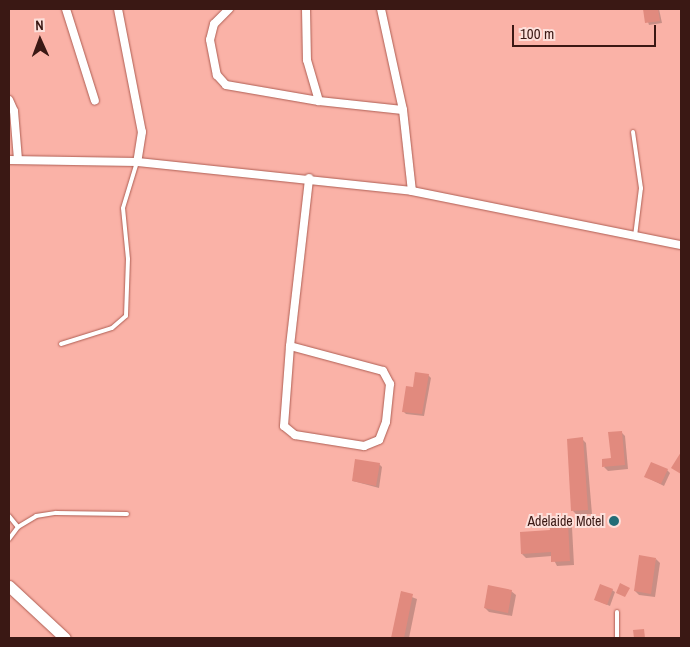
<!DOCTYPE html>
<style>
body{margin:0}
#map{position:relative;width:690px;height:647px;overflow:hidden;background:#fab2a7;font-family:"Archivo Narrow",sans-serif}
div>[style]{position:absolute}
[style*='--x']{left:calc(var(--x)*1px);top:calc(var(--y)*1px);width:calc(var(--w)*1px);rotate:calc(var(--a)*1deg)}
.shadow>*{inset:0;background:#0003}
.building>*{inset:0;background:#e18a7e}
.roads{filter:drop-shadow(0 0 1px #af5e53) drop-shadow(0 0 1px #af5e53)}
.lane>*{height:4px;margin:-2px;padding:0 2px;transform-origin:2px;border-radius:2px;background:#fff}
.street>*{height:8px;margin:-4px;padding:0 4px;transform-origin:4px;border-radius:4px;background:#fff}
.secondary>*{height:11px;margin:-5.5px;padding:0 5.5px;transform-origin:5.5px;border-radius:5.5px;background:#fff}
.dots>*{width:14px;height:14px;translate:-50% -50%;box-sizing:border-box;border:2px solid #fde0db;border-radius:50%}
span{translate:-50% -50%;white-space:nowrap;text-align:center;line-height:1.15;-webkit-text-stroke:4px #fde0db;paint-order:stroke}
.poi-label{font-size:14px;color:#3a1814}
.right{translate:-100% -50%;text-align:right}
.frame{position:absolute;inset:0;border:10px solid #3a1814;pointer-events:none}
.north{position:absolute;left:15px;top:15px;width:50px;height:50px;-webkit-text-stroke:4px #fde0db;paint-order:stroke;rotate:358deg;font-size:14px;font-weight:700;line-height:20px;text-align:center;color:#3a1814}
.north::after{content:'';display:block;margin:auto;width:18px;height:22px;background:#3a1814;clip-path:polygon(50% 0,100% 100%,50% 72%,0 100%)}
.scale{position:absolute;left:512px;top:25px;width:144px;height:22px;box-sizing:border-box;border:2px solid #3a1814;border-top:0;padding-left:6px;font-size:15px;line-height:18px;white-space:nowrap;color:#3a1814;-webkit-text-stroke:4px #fde0db;paint-order:stroke}
</style>
<div id="map">
<div class="shadow">
<i style="clip-path:polygon(644px 9px,659px 9px,662px 23px,649px 25px)"></i>
<i style="clip-path:polygon(428px 375px,431px 378px,424px 416px,406px 414px,403px 411px,414px 388px)"></i>
<i style="clip-path:polygon(621px 432px,625px 436px,628px 469px,608px 471px,604px 467px,612px 460px)"></i>
<i style="clip-path:polygon(582px 439px,586px 443px,592px 514px,577px 515px,573px 511px)"></i>
<i style="clip-path:polygon(379px 464px,382px 467px,379px 488px,353px 481px)"></i>
<i style="clip-path:polygon(667px 470px,670px 473px,664px 486px,646px 477px)"></i>
<i style="clip-path:polygon(568px 523px,572px 527px,574px 565px,557px 566px,552px 556px,526px 558px,522px 554px,551px 531px)"></i>
<i style="clip-path:polygon(656px 559px,660px 563px,655px 597px,639px 595px,635px 591px)"></i>
<i style="clip-path:polygon(612px 590px,615px 592px,610px 606px,596px 600px)"></i>
<i style="clip-path:polygon(511px 591px,516px 595px,512px 616px,489px 612px,485px 608px)"></i>
<i style="clip-path:polygon(401px 593px,417px 599px,409px 638px,392px 638px)"></i>
</div>
<div class="building">
<i style="clip-path:polygon(643px 9px,658px 9px,660px 21px,645px 23px)"></i>
<i style="clip-path:polygon(415px 372px,429px 374px,422px 414px,402px 412px,406px 386px,413px 387px)"></i>
<i style="clip-path:polygon(622px 431px,625px 465px,602px 467px,602px 459px,611px 458px,608px 432px)"></i>
<i style="clip-path:polygon(583px 437px,588px 510px,571px 511px,567px 439px)"></i>
<i style="clip-path:polygon(681px 452px,681px 474px,671px 468px)"></i>
<i style="clip-path:polygon(355px 459px,380px 463px,376px 486px,352px 481px)"></i>
<i style="clip-path:polygon(651px 462px,668px 469px,661px 484px,644px 477px)"></i>
<i style="clip-path:polygon(568px 522px,570px 561px,551px 562px,551px 552px,521px 554px,520px 532px,550px 530px,549px 523px)"></i>
<i style="clip-path:polygon(639px 555px,656px 558px,651px 594px,634px 591px)"></i>
<i style="clip-path:polygon(620px 583px,630px 588px,625px 597px,616px 593px)"></i>
<i style="clip-path:polygon(600px 584px,613px 589px,607px 605px,594px 600px)"></i>
<i style="clip-path:polygon(488px 585px,512px 590px,508px 613px,484px 608px)"></i>
<i style="clip-path:polygon(401px 591px,413px 594px,404px 638px,391px 638px)"></i>
<i style="clip-path:polygon(644px 629px,645px 638px,634px 638px,633px 630px)"></i>
</div>
<div class="roads">
<div class="lane">
<i style="--x:633;--y:132;--w:57;--a:81.9"></i>
<i style="--x:641;--y:188;--w:48;--a:97.1"></i>
<i style="--x:61;--y:344;--w:53;--a:-17.4"></i>
<i style="--x:112;--y:328;--w:18;--a:-41"></i>
<i style="--x:126;--y:316;--w:57;--a:-88"></i>
<i style="--x:128;--y:259;--w:51;--a:-95.6"></i>
<i style="--x:123;--y:208;--w:48;--a:-73.1"></i>
<i style="--x:9;--y:516;--w:14;--a:51"></i>
<i style="--x:9;--y:539;--w:15;--a:-53"></i>
<i style="--x:18;--y:527;--w:21;--a:-31"></i>
<i style="--x:36;--y:516;--w:20;--a:-9"></i>
<i style="--x:56;--y:513;--w:71;--a:0.8"></i>
<i style="--x:617;--y:612;--w:26;--a:90"></i>
</div>
<div class="street">
<i style="--x:66;--y:9;--w:96;--a:72.5"></i>
<i style="--x:118;--y:9;--w:125;--a:79"></i>
<i style="--x:142;--y:132;--w:30;--a:99"></i>
<i style="--x:229;--y:9;--w:21;--a:135"></i>
<i style="--x:214;--y:24;--w:16;--a:104"></i>
<i style="--x:210;--y:40;--w:36;--a:79"></i>
<i style="--x:217;--y:75;--w:13;--a:48"></i>
<i style="--x:226;--y:85;--w:94;--a:9.8"></i>
<i style="--x:319;--y:101;--w:84;--a:6.1"></i>
<i style="--x:306;--y:9;--w:51;--a:88.9"></i>
<i style="--x:307;--y:60;--w:43;--a:73.7"></i>
<i style="--x:381;--y:9;--w:103;--a:77.7"></i>
<i style="--x:403;--y:110;--w:81;--a:83.7"></i>
<i style="--x:9;--y:100;--w:12;--a:66"></i>
<i style="--x:14;--y:111;--w:49;--a:85.3"></i>
<i style="--x:9;--y:160;--w:128;--a:0.9"></i>
<i style="--x:137;--y:162;--w:277;--a:6"></i>
<i style="--x:412;--y:191;--w:274;--a:11.4"></i>
<i style="--x:290;--y:346;--w:96;--a:15"></i>
<i style="--x:383;--y:371;--w:15;--a:62"></i>
<i style="--x:390;--y:384;--w:38;--a:96"></i>
<i style="--x:386;--y:422;--w:19;--a:111"></i>
<i style="--x:379;--y:440;--w:16;--a:158"></i>
<i style="--x:364;--y:446;--w:70;--a:-170.9"></i>
<i style="--x:295;--y:435;--w:14;--a:-141"></i>
<i style="--x:284;--y:426;--w:80;--a:-85.7"></i>
<i style="--x:290;--y:346;--w:169;--a:-83.5"></i>
</div>
<div class="secondary">
<i style="--x:9;--y:586;--w:76;--a:42.9"></i>
</div>
</div>
<div class="dots">
<i style="left:614px;top:521px;background:#226c76"></i>
</div>
<div class="poi-label">
<span class="right" style="left:604px;top:521px">Adelaide Motel</span>
</div>
<div class="frame"></div>
<div class="north">N</div>
<div class="scale">100 m</div>
</div>
